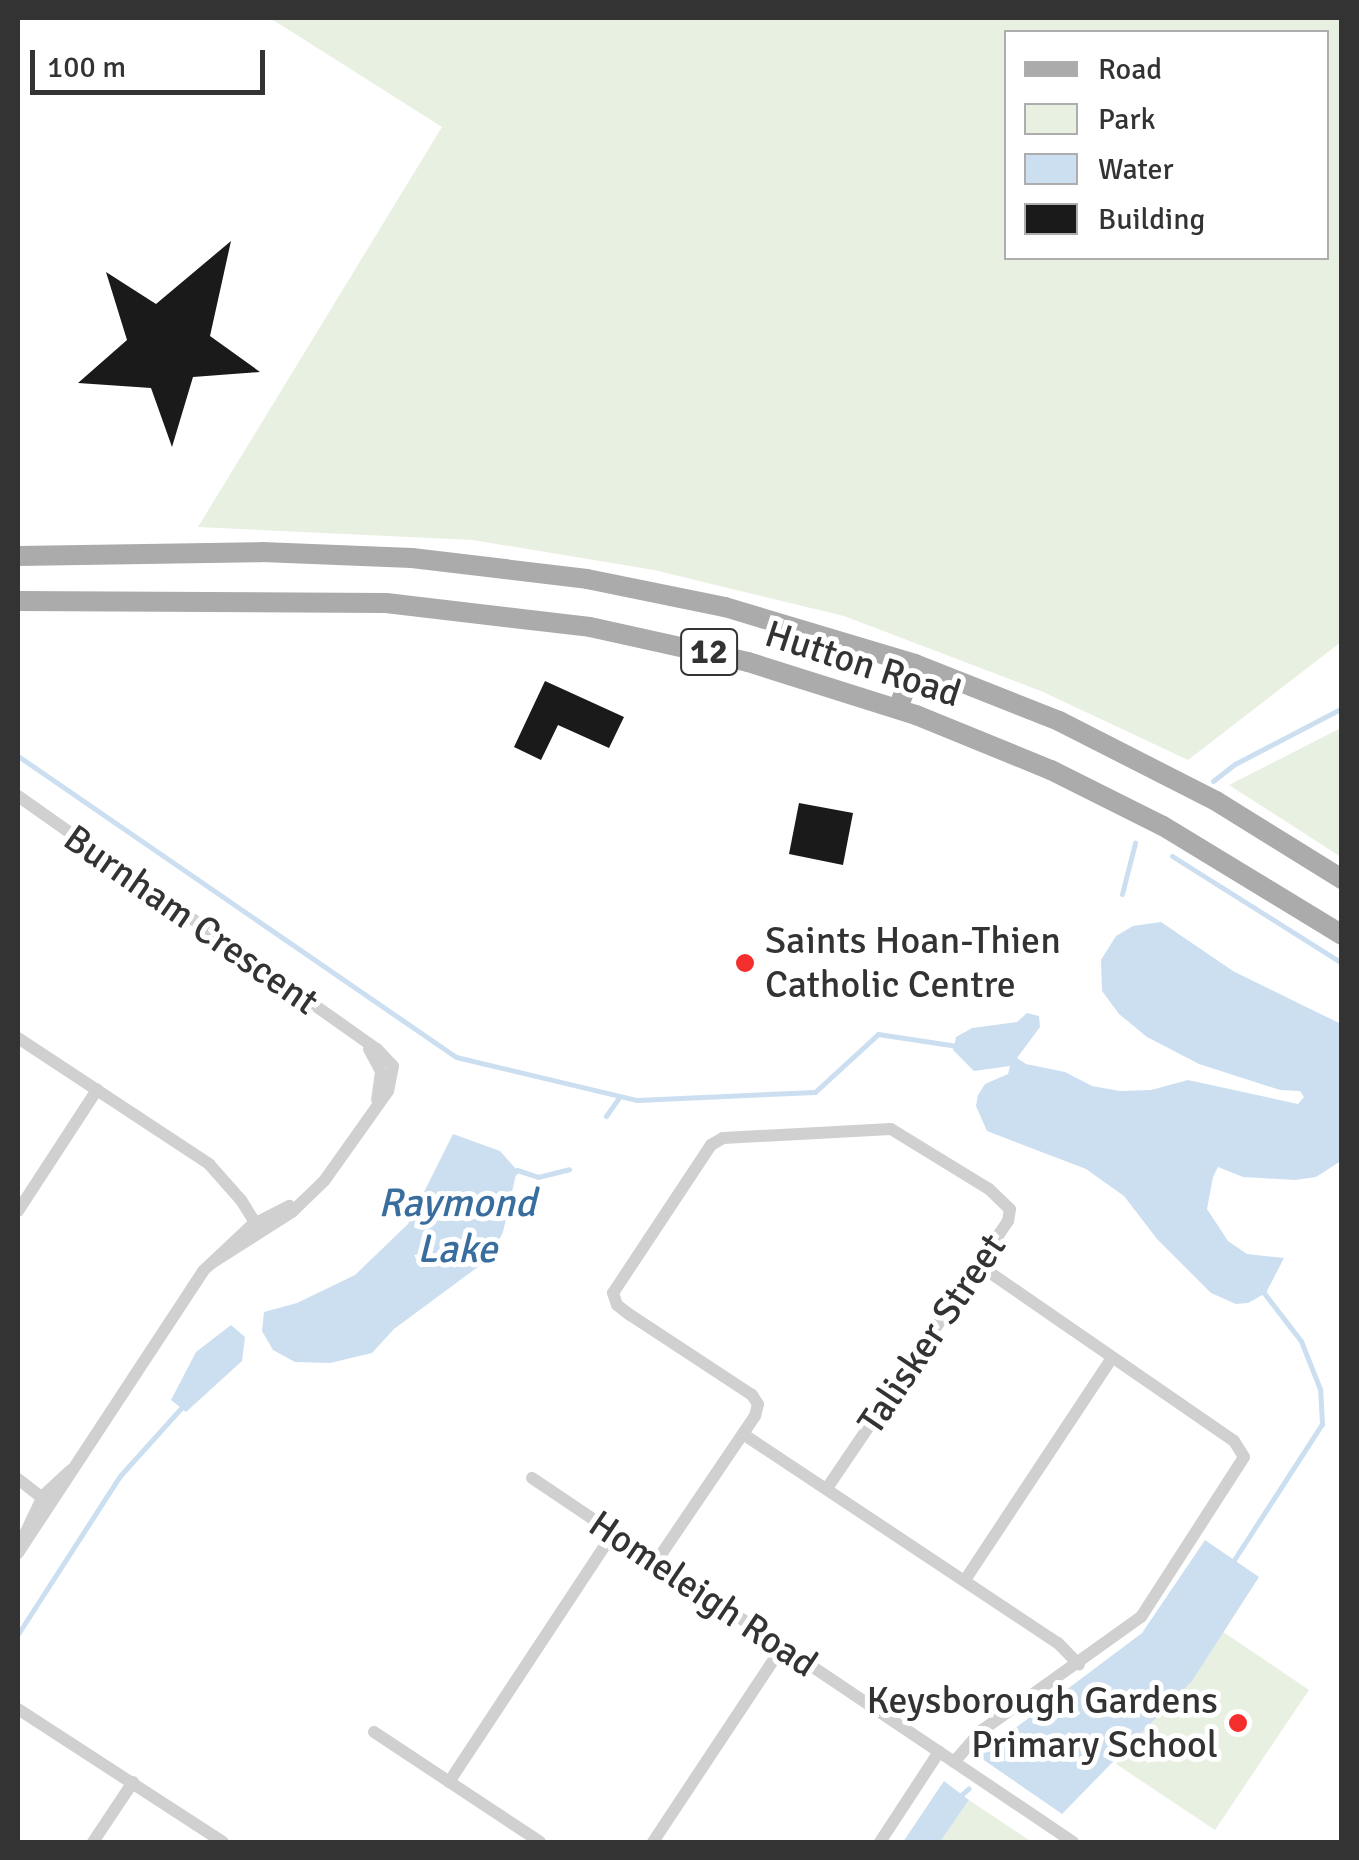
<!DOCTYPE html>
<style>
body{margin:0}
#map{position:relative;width:1359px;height:1860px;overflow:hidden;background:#fff;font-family:Signika,sans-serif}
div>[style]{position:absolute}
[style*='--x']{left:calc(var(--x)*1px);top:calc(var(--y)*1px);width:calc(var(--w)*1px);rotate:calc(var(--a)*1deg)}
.green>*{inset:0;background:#e8f0e1}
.water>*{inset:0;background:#ccdff0}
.stream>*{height:5px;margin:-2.5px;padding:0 2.5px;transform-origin:2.5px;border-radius:2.5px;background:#ccdff0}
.building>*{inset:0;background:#1a1a1a}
.minor>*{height:12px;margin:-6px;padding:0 6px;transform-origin:6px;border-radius:6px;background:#d0d0d0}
.primary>*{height:20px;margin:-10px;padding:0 10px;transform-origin:10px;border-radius:10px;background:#ababab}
.dots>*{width:28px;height:28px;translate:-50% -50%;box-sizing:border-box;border:5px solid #fff;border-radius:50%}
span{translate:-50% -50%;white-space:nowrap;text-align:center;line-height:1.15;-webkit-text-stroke:10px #fff;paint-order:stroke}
.shield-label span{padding:2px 8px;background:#fff;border:2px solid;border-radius:8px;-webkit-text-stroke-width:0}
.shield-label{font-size:35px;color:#333;font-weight:700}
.street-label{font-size:38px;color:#333}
.poi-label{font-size:38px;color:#333}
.left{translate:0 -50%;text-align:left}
.right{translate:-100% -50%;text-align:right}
.water-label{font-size:40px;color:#386d9d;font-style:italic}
.frame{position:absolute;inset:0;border:20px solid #333;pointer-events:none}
.legend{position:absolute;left:1004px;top:30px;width:325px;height:230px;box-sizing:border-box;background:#fff;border:2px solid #adadad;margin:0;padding:12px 18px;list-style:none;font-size:30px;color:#333}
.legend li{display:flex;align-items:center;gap:20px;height:50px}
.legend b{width:50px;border:2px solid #adadad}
.scale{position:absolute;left:30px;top:50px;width:235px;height:45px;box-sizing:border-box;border:5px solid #333;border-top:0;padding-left:12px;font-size:30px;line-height:35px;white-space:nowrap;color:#333;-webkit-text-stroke:8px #fff;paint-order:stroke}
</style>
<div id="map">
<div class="green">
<i style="clip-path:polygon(evenodd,270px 18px,1341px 18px,1341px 642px,1188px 760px,1041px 691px,844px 616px,654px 570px,473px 540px,198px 527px,442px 127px,270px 18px,1006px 32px,1326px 32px,1326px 258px,1006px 258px,1006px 32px)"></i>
<i style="clip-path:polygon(1341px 728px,1341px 857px,1229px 785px)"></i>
<i style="clip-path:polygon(1210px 1623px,1309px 1690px,1215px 1830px,1116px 1764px)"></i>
<i style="clip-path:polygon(969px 1800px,1032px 1842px,940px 1842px)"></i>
</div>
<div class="water">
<i style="clip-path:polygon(1161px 922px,1233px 971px,1341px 1024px,1341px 1161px,1316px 1177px,1295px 1180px,1243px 1177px,1218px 1167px,1213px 1177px,1207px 1209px,1228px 1241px,1247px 1254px,1284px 1258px,1266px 1293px,1248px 1303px,1236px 1304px,1211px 1293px,1157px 1239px,1124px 1196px,1086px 1169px,987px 1131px,976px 1106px,978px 1095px,985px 1084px,1008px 1074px,1010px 1066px,974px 1071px,953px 1050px,956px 1037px,972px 1028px,1017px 1022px,1027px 1013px,1039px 1016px,1040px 1027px,1017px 1058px,1026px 1064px,1065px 1072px,1092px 1086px,1120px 1091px,1151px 1090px,1188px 1080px,1298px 1104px,1304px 1097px,1300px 1091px,1280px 1090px,1199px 1064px,1147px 1037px,1119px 1014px,1102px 991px,1101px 960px,1116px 936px,1133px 926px)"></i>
<i style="clip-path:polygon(453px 1134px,500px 1151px,517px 1170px,503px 1232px,490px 1258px,394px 1329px,372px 1353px,330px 1363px,295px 1362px,273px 1350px,262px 1331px,264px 1312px,297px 1303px,355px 1275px,408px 1224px)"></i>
<i style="clip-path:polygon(231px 1325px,245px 1337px,242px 1361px,186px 1412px,171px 1400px,196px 1352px)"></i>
<i style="clip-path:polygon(1205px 1540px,1259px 1577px,1192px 1681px,1062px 1814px,978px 1756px,1142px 1633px)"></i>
<i style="clip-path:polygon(944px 1781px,969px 1800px,940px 1842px,903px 1842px)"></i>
</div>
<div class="stream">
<i style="--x:18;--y:756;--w:531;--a:34.5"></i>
<i style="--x:456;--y:1057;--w:186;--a:13.4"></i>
<i style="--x:637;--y:1100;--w:178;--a:-2.6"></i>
<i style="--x:815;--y:1092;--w:86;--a:-42.6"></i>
<i style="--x:878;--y:1034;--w:80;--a:8.6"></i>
<i style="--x:1213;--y:781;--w:28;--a:-38"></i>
<i style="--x:1235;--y:764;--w:121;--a:-27.6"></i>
<i style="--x:1172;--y:856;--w:201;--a:32.2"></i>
<i style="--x:1122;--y:894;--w:53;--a:-75.7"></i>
<i style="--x:606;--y:1116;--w:24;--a:-55"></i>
<i style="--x:514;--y:1173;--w:4;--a:-45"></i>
<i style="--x:517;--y:1170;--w:22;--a:18"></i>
<i style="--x:538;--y:1177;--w:32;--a:-14"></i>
<i style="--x:1232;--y:1563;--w:166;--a:-57.1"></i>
<i style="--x:1322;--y:1424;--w:35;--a:-93"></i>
<i style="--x:1320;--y:1389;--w:52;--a:-111.6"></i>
<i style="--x:1301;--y:1341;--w:66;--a:-127.6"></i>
<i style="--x:18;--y:1634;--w:187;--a:-57.2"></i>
<i style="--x:119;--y:1477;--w:96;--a:-48"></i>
<i style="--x:959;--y:1797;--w:13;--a:-42"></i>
</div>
<div class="building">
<i style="clip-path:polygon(231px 241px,210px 336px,260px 372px,193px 377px,172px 447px,151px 388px,78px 383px,127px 340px,106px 272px,156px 304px)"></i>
<i style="clip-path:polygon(545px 681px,624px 717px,609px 748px,558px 725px,541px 760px,514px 747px)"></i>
<i style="clip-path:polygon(799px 803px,853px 813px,843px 865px,789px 854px)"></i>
</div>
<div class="minor">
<i style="--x:18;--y:796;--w:439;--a:35.2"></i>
<i style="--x:377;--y:1049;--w:23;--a:47"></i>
<i style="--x:393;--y:1066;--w:25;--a:101"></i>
<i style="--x:388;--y:1091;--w:110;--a:125.4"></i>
<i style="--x:324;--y:1181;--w:45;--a:135.9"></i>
<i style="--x:292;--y:1212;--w:95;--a:147.5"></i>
<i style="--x:18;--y:1038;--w:229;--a:33.4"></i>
<i style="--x:209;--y:1164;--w:48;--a:48.4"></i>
<i style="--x:241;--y:1200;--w:34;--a:58"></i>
<i style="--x:369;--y:1049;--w:26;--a:62"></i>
<i style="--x:381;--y:1072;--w:28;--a:98"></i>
<i style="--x:18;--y:1211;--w:145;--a:-56.9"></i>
<i style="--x:743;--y:1434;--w:378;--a:33.6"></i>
<i style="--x:1058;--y:1643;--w:30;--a:46"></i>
<i style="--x:532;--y:1478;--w:652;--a:33.93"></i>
<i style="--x:18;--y:1479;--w:37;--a:38"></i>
<i style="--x:23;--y:1538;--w:47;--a:-64.5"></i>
<i style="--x:43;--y:1496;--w:38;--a:-43"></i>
<i style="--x:18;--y:1553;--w:337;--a:-56.7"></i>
<i style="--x:203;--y:1271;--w:67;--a:-43.2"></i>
<i style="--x:252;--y:1225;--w:42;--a:-27.2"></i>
<i style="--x:656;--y:1562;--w:176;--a:-55.9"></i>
<i style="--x:755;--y:1416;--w:12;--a:-76"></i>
<i style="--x:758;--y:1404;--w:11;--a:-124"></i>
<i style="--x:752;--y:1395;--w:146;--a:-146.7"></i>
<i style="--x:630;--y:1315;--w:16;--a:-142"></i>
<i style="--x:617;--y:1305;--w:13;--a:-108"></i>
<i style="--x:613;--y:1293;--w:178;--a:-56.5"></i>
<i style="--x:711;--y:1145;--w:14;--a:-30"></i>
<i style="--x:723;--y:1138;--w:168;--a:-3.1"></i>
<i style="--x:891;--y:1129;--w:115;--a:31.5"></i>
<i style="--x:989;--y:1189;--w:29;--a:44"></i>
<i style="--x:1010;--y:1209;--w:12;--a:99"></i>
<i style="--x:1008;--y:1221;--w:323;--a:124.1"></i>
<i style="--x:965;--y:1580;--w:266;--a:-56.5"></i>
<i style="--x:18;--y:1709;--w:244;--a:33"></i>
<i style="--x:374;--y:1732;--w:199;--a:33.5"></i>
<i style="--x:954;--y:1762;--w:41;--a:-48.9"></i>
<i style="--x:981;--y:1731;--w:196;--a:-35.5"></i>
<i style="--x:1141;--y:1617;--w:190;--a:-57.2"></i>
<i style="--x:1244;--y:1457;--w:19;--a:-122"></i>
<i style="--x:1234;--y:1441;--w:310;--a:-145.4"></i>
<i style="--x:449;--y:1782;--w:298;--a:-56.6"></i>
<i style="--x:93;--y:1842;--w:72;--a:-56.3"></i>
<i style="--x:653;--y:1842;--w:234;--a:-56.5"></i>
<i style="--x:880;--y:1842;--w:108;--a:-56.8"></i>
</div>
<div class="primary">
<i style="--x:18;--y:556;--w:244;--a:-0.9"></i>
<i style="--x:262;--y:552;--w:150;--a:2.3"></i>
<i style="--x:412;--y:558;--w:176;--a:6.8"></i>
<i style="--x:587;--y:579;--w:141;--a:11.5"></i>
<i style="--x:725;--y:607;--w:198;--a:16.7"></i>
<i style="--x:915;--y:664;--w:155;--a:21.6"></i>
<i style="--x:1059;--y:721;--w:176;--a:27"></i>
<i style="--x:1216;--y:801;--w:148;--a:31.8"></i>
<i style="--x:18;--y:601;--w:368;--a:0.3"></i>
<i style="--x:386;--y:603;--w:205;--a:6.7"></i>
<i style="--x:590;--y:627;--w:162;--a:12.5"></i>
<i style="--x:748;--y:662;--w:176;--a:17.5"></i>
<i style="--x:916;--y:715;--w:146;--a:22.2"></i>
<i style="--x:1051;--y:770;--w:125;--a:26.6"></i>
<i style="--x:1163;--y:826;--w:210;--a:31.3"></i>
<i style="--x:898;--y:708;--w:47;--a:-68.9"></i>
</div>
<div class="dots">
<i style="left:745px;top:963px;background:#f32e2c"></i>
<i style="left:1238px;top:1723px;background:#f32e2c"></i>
</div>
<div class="shield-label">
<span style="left:709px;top:652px">12</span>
</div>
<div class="street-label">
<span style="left:863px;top:664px;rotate:18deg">Hutton Road</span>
<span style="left:191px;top:920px;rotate:35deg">Burnham Crescent</span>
<span style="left:932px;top:1334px;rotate:-56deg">Talisker Street</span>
<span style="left:703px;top:1594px;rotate:34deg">Homeleigh Road</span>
</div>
<div class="poi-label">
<span class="left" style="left:765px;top:963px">Saints Hoan-Thien<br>Catholic Centre</span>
<span class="right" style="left:1218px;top:1723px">Keysborough Gardens<br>Primary School</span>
</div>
<div class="water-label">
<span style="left:457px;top:1226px">Raymond<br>Lake</span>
</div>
<div class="frame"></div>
<ul class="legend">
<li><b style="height:12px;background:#ababab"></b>Road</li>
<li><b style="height:28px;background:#e8f0e1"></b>Park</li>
<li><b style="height:28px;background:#ccdff0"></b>Water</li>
<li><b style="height:28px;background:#1a1a1a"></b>Building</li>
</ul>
<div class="scale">100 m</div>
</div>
